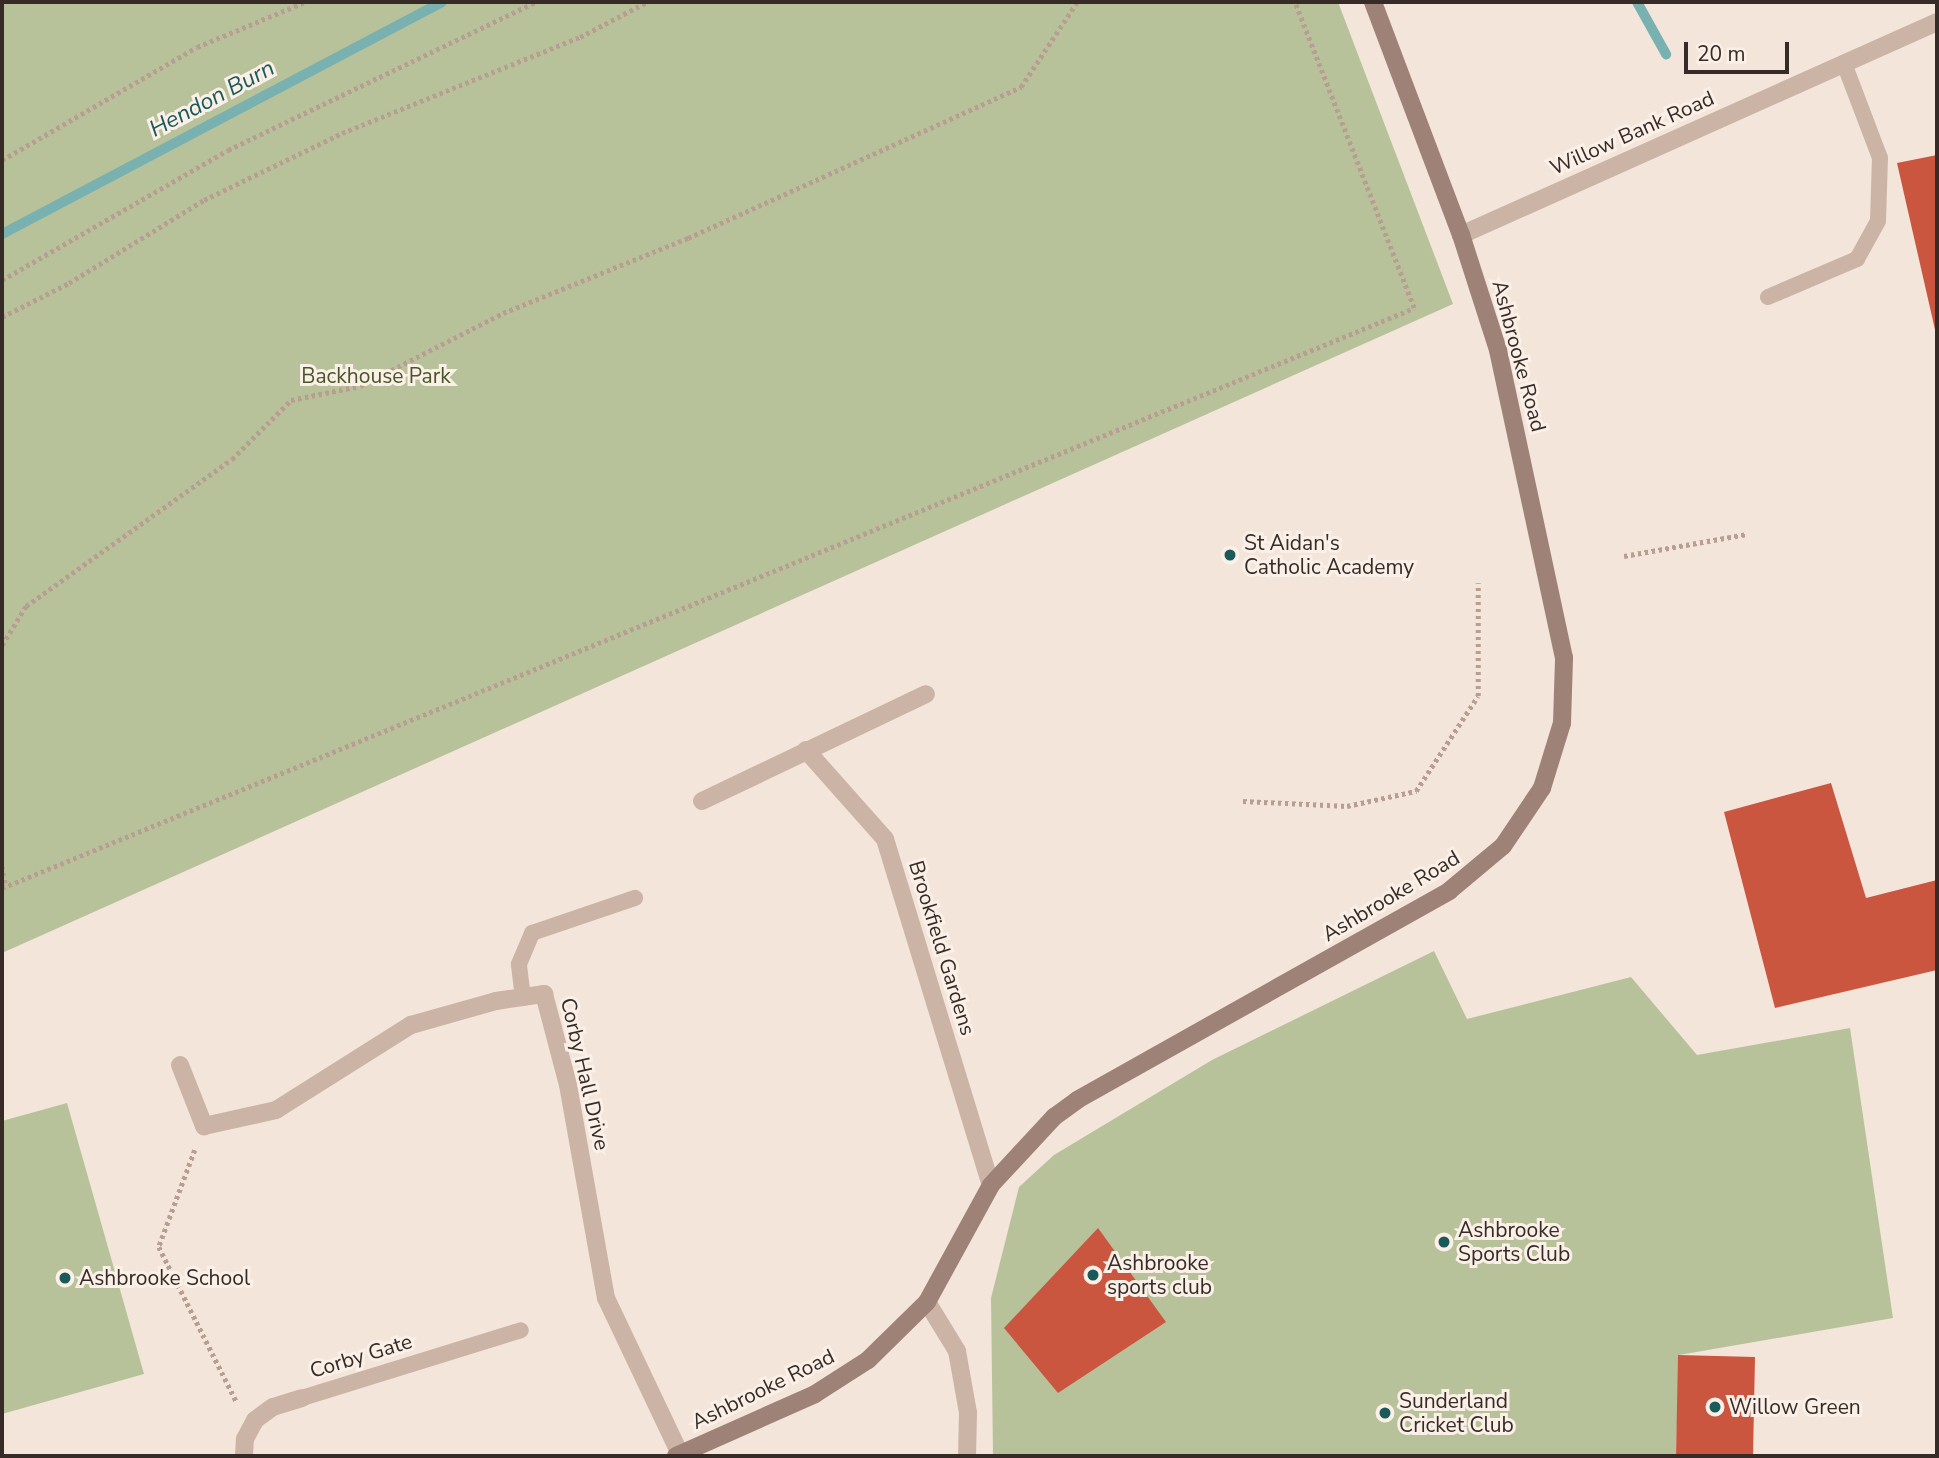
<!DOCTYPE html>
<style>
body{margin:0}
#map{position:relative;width:1939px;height:1458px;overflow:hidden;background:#f3e5da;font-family:"Nunito Sans",sans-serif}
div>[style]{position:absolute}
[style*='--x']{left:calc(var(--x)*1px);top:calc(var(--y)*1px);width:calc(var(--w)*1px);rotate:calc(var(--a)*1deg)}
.green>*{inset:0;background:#b8c29a}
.stream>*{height:10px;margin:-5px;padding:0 5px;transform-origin:5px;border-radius:5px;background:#78b1af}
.building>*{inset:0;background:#cb5640}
.path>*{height:4.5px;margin-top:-2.25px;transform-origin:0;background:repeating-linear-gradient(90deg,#b79e90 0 3.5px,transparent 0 7px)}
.lane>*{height:16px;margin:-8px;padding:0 8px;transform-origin:8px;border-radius:8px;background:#cbb4a6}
.street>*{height:18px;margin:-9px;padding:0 9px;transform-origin:9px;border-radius:9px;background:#cbb4a6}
.secondary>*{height:18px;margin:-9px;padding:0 9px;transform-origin:9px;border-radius:9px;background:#9f8277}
.dots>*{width:19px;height:19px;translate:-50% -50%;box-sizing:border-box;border:4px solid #faf0e7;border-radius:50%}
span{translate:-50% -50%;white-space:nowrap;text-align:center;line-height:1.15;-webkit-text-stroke:6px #faf0e7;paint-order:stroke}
.street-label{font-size:21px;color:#372b27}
.park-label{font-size:21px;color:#49562a}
.poi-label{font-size:21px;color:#372b27}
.left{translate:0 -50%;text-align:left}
.water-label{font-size:23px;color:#1b5a59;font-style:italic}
.frame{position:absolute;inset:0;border:4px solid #372b27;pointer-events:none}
.scale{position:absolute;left:1684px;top:42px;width:105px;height:32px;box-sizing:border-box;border:4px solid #372b27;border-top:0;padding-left:9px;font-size:21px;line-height:24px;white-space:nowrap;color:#372b27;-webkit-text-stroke:5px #faf0e7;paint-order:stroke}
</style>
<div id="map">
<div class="green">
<i style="clip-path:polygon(2px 2px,1338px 2px,1453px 304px,2px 953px)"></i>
<i style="clip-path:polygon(1434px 951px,1467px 1019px,1631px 977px,1697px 1055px,1850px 1028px,1893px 1318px,1679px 1355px,1676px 1456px,993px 1456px,991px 1298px,1019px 1187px,1054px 1155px,1212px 1060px)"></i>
<i style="clip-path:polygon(67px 1103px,144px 1374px,2px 1414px,2px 1121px)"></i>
</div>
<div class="stream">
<i style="--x:1637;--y:2;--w:60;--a:60.9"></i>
<i style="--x:2;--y:234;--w:497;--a:-27.8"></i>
</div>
<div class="building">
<i style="clip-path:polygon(1937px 155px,1937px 334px,1936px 334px,1897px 163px)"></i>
<i style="clip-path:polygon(1831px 783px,1866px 898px,1937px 880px,1937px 970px,1775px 1008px,1724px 812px)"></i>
<i style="clip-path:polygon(1098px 1228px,1166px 1322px,1058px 1393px,1004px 1328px)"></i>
<i style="clip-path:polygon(1678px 1355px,1755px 1357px,1753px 1456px,1676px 1456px)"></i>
</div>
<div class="path">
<i style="--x:2;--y:160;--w:225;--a:-30.1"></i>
<i style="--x:197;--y:47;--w:117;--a:-22.6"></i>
<i style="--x:2;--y:280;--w:261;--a:-29.9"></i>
<i style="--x:228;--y:150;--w:342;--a:-25.7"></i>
<i style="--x:2;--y:317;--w:75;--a:-26.9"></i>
<i style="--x:69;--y:283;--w:158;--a:-31.6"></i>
<i style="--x:204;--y:200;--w:153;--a:-25.9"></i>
<i style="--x:342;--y:133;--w:257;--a:-22"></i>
<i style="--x:580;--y:37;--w:76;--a:-27.6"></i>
<i style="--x:1624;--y:556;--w:125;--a:-10.1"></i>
<i style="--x:2;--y:645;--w:46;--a:-58.4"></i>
<i style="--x:26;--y:606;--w:253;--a:-35.5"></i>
<i style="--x:232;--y:459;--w:83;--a:-45"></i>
<i style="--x:291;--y:400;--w:70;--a:-11.5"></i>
<i style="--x:360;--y:386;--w:161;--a:-27"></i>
<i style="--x:503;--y:313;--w:200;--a:-22.1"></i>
<i style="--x:688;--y:238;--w:366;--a:-24.4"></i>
<i style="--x:1021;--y:87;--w:102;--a:-56.6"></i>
<i style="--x:1243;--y:801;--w:104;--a:2.8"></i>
<i style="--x:1347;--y:806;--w:71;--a:-12.3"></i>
<i style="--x:1416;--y:791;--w:113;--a:-56.9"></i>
<i style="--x:1478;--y:696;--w:113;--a:-90"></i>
<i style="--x:2;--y:866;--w:20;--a:79"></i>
<i style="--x:2;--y:888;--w:1526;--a:-22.33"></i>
<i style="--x:1414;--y:308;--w:328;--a:-111.3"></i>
<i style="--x:195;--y:1150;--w:103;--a:110.4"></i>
<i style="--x:159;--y:1247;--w:174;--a:63.4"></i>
</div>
<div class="lane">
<i style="--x:1768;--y:297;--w:97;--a:-23.1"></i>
<i style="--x:1857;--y:259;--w:43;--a:-61.1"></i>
<i style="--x:1878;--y:221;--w:63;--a:-88.2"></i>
<i style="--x:1880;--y:158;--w:102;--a:-110.8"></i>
<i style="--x:523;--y:998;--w:34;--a:-97"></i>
<i style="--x:519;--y:964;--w:34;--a:-67"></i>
<i style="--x:532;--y:933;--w:109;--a:-18.8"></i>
<i style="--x:302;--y:1398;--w:229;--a:-17.2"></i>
</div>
<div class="street">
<i style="--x:1461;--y:235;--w:521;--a:-24.11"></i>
<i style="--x:806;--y:750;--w:119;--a:48.4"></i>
<i style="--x:885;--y:839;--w:362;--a:73"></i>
<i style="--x:702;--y:801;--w:248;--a:-25.5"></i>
<i style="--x:180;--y:1065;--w:66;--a:68.5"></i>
<i style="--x:204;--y:1126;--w:74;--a:-12.5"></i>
<i style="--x:276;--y:1110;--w:160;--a:-32.2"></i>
<i style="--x:411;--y:1025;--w:88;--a:-15.8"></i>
<i style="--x:496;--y:1001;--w:49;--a:-8.3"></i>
<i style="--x:544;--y:994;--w:94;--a:75.2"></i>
<i style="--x:568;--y:1085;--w:216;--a:79.9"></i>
<i style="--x:606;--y:1298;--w:173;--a:64.6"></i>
<i style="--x:927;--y:1302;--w:57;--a:58.5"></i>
<i style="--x:957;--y:1351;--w:63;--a:79.9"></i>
<i style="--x:968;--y:1413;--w:43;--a:91.3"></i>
<i style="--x:244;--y:1456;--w:17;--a:-87"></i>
<i style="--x:245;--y:1439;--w:21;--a:-62"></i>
<i style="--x:255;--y:1420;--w:22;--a:-36"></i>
<i style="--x:273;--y:1407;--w:30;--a:-17"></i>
</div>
<div class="secondary">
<i style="--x:676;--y:1456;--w:152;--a:-24"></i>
<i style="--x:815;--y:1394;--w:63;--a:-32.7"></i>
<i style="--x:868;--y:1360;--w:83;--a:-44.5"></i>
<i style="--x:927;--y:1302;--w:133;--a:-61.3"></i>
<i style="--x:991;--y:1185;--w:93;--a:-47.2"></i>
<i style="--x:1054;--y:1117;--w:29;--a:-36"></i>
<i style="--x:1077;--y:1100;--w:427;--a:-29.3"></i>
<i style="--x:1449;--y:891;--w:70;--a:-39.8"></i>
<i style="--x:1503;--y:846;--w:70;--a:-56.1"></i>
<i style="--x:1542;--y:788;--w:68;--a:-72.9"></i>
<i style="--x:1562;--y:723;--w:65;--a:-88.2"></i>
<i style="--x:1564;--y:658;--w:315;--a:-102.1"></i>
<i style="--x:1498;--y:350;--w:121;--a:-107.8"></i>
<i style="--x:1461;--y:235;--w:249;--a:-110.7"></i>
</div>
<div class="dots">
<i style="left:1230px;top:555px;background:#1b5a59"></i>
<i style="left:1444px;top:1242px;background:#1b5a59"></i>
<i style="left:1093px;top:1275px;background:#1b5a59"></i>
<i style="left:65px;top:1278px;background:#1b5a59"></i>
<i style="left:1715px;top:1407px;background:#1b5a59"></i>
<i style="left:1385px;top:1413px;background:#1b5a59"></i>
</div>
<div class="street-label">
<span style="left:1632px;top:133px;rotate:-24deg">Willow Bank Road</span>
<span style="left:1519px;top:356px;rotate:75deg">Ashbrooke Road</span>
<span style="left:1391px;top:896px;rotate:-31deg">Ashbrooke Road</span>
<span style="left:942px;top:948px;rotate:73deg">Brookfield Gardens</span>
<span style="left:585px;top:1074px;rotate:77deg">Corby Hall Drive</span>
<span style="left:361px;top:1356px;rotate:-17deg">Corby Gate</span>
<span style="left:763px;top:1389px;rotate:-26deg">Ashbrooke Road</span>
</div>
<div class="park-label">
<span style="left:376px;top:376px">Backhouse Park</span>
</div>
<div class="poi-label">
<span class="left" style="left:1244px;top:555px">St Aidan's<br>Catholic Academy</span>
<span class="left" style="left:1458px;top:1242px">Ashbrooke<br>Sports Club</span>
<span class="left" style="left:1107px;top:1275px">Ashbrooke<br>sports club</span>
<span class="left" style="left:79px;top:1278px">Ashbrooke School</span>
<span class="left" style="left:1399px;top:1413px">Sunderland<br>Cricket Club</span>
<span class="left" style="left:1729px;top:1407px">Willow Green</span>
</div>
<div class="water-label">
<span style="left:212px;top:99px;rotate:-28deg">Hendon Burn</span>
</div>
<div class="frame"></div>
<div class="scale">20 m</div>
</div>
